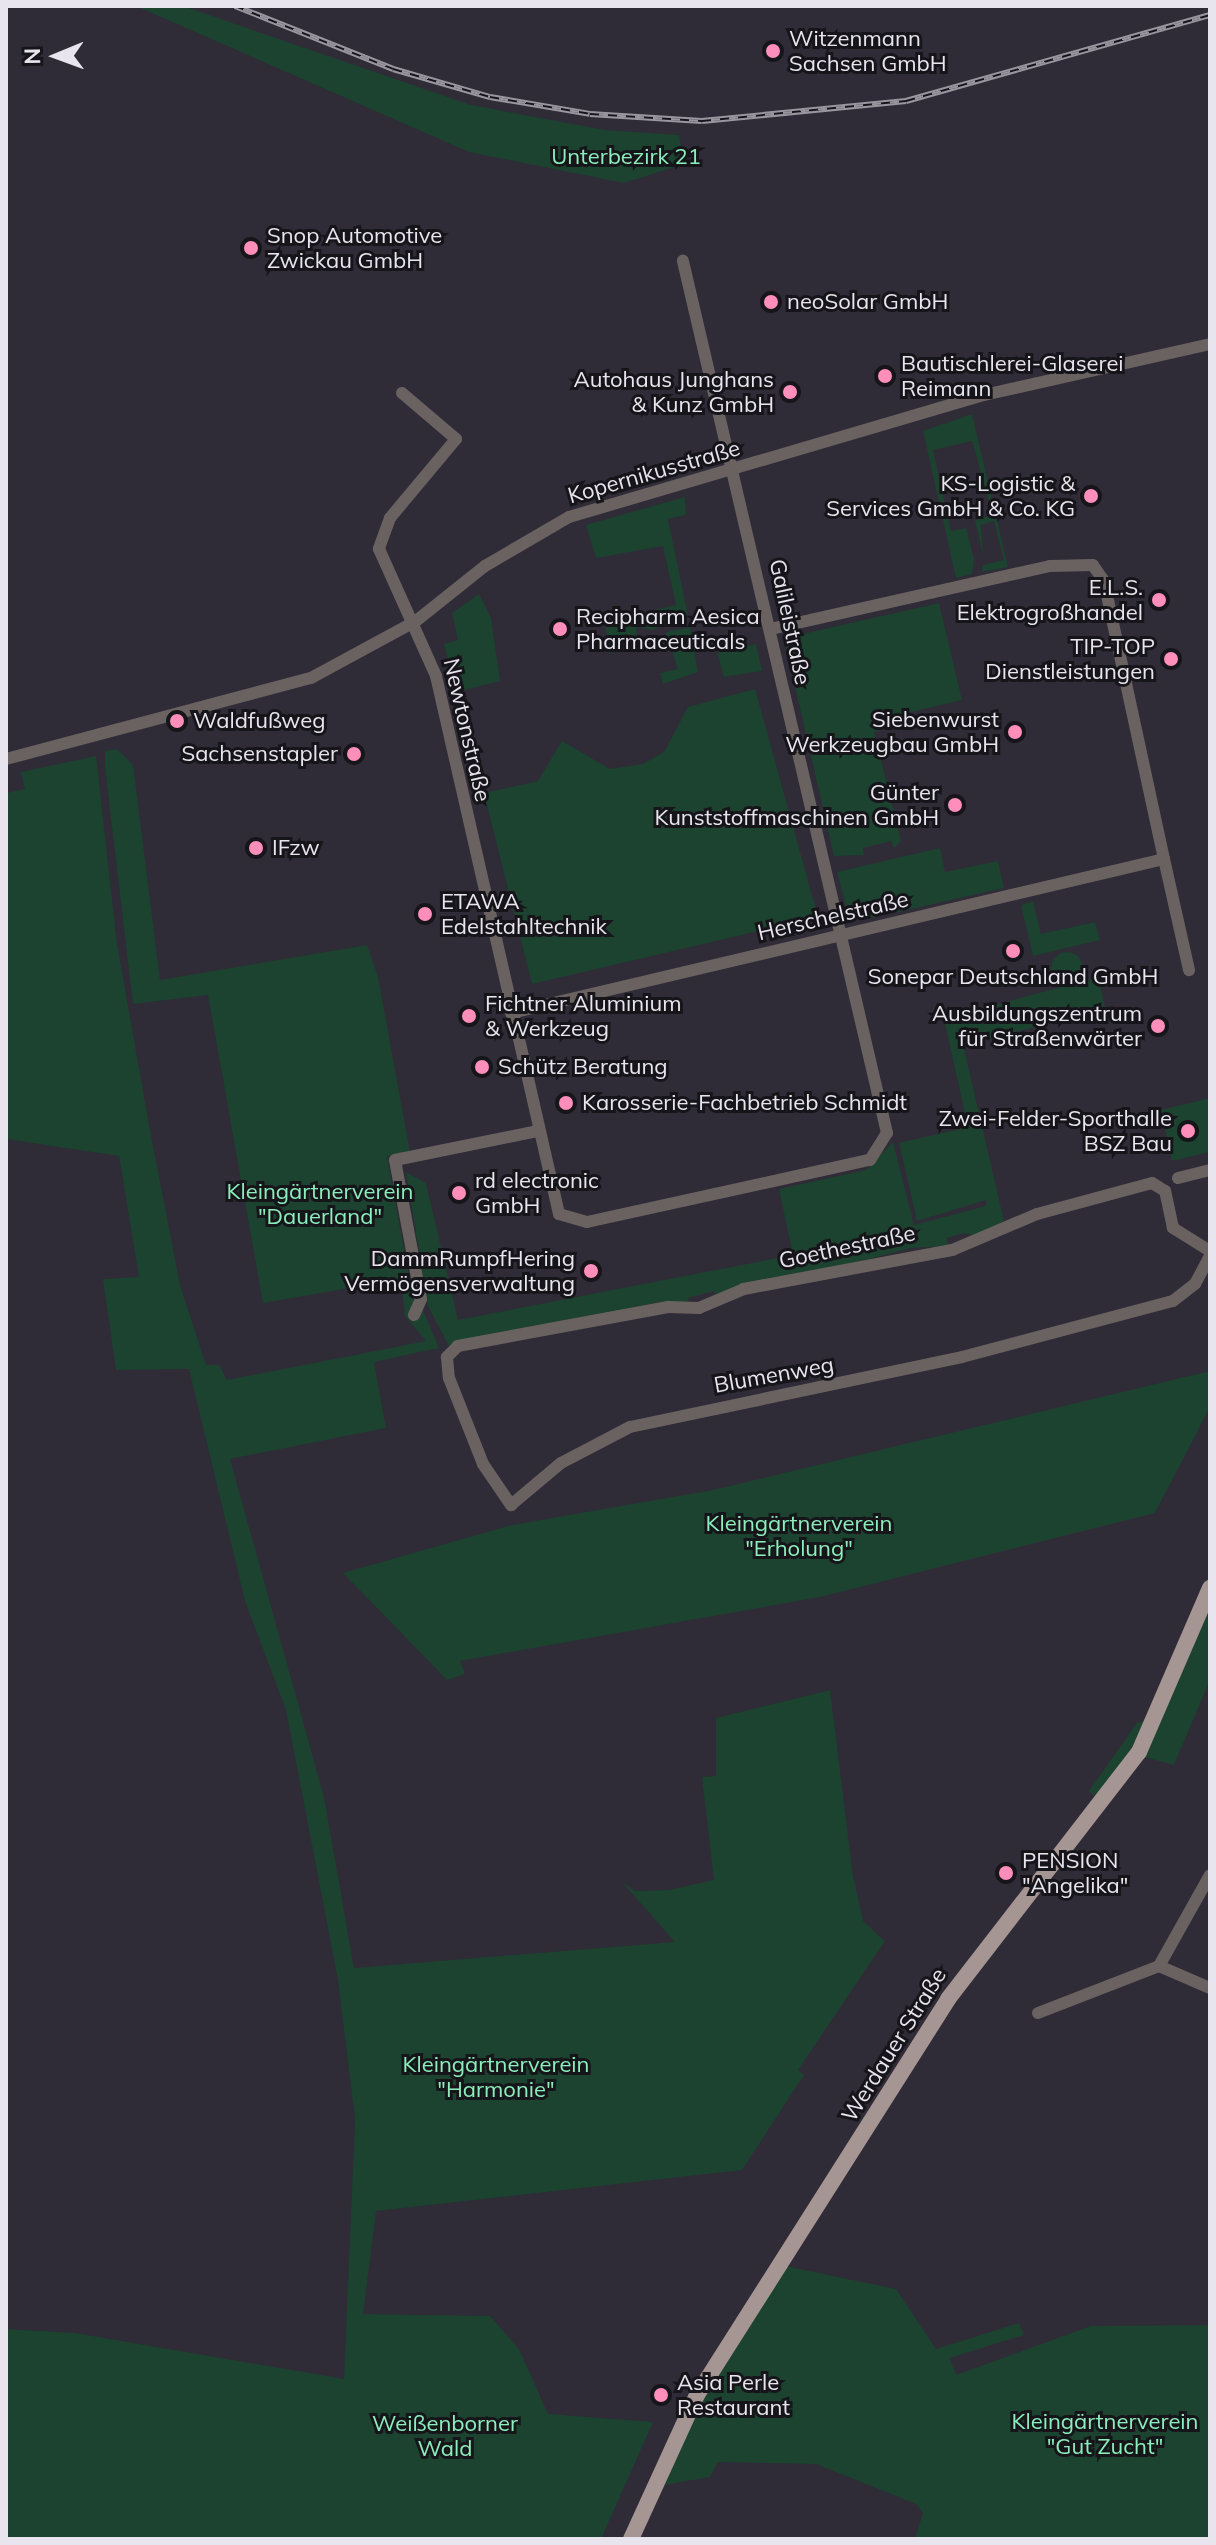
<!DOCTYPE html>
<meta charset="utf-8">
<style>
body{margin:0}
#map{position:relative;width:1216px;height:2545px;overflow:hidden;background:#2f2b37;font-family:Mulish,sans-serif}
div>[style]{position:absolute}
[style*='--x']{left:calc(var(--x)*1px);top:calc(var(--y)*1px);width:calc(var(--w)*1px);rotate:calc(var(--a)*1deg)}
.green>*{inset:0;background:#1c4230}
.round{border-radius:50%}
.minor>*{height:12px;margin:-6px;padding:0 6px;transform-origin:6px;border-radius:6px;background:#6a6261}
.major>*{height:16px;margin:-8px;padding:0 8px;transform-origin:8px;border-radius:8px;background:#a59693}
.rail>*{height:6px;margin-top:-3px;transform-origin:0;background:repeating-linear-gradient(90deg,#16151a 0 9px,#9996a0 0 18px);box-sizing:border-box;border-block:2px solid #9996a0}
.dots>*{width:22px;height:22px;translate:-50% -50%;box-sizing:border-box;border:4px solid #16151a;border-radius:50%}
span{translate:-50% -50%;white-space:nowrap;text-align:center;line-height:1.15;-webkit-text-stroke:6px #16151a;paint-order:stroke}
.poi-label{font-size:22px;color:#e8e5ee}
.left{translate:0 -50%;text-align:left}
.right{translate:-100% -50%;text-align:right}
.park-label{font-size:22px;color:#8beebc}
.street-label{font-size:22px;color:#e8e5ee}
.frame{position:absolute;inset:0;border:8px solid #e8e5ee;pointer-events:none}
.north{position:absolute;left:16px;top:16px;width:80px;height:80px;-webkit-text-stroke:6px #16151a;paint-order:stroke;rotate:269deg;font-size:22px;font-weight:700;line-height:32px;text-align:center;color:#e8e5ee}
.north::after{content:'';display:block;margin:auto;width:28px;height:36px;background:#e8e5ee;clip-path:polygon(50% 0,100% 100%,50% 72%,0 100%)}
</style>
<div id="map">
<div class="green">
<i style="clip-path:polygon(136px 6px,183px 6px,471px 105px,605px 130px,679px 135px,684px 164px,624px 183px,469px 152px)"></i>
<i style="clip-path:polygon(972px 414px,1008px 567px,982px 572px,983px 565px,1004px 560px,994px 521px,981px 525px,983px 555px,975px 520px,993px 515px,972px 441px,933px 450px,951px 531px,966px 528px,974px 559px,972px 574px,956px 578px,923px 431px)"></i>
<i style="clip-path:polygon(685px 497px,686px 515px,668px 519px,688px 616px,652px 630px,636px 626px,638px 647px,609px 653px,605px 621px,676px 605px,663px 546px,596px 558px,586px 525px)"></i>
<i style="clip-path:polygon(479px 594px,491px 618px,500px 681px,456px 692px,444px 644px,458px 640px,452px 613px)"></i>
<i style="clip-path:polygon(939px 603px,962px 700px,890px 717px,892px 727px,874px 732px,901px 841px,894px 848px,891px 841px,863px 848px,864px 855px,834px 856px,786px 647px,798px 635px)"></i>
<i style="clip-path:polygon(690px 627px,698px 672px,663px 684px,660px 673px,678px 669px,666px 632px)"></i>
<i style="clip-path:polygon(756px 644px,762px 671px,724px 677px,717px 653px)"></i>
<i style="clip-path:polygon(755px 689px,818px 917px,532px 984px,484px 793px,538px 781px,562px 741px,610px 769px,643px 764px,664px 752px,688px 707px)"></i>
<i style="clip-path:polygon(117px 749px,133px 765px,160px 980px,367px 945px,378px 977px,410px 1152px,387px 1156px,409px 1277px,439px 1348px,374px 1362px,386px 1428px,230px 1459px,324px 1797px,354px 1968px,675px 1942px,622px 1882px,635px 1891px,669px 1890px,714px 1880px,702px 1777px,716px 1776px,716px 1718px,830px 1690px,853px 1876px,863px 1921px,885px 1941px,798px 2070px,804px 2075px,742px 2170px,376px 2211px,363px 2314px,490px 2316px,519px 2349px,548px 2414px,653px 2422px,601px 2539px,6px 2539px,6px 2329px,75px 2333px,344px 2379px,355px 2119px,338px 1980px,286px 1710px,245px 1601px,189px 1369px,116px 1370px,103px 1279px,139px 1277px,119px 1156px,6px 1139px,6px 793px,25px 789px,21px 772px,96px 756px,117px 944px,150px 1130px,180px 1285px,206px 1365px,219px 1365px,227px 1380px,426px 1341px,405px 1316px,401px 1279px,263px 1303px,208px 995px,133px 1004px,105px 767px,105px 751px)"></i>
<i style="clip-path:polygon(940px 848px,945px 872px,998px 861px,1004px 888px,889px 914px,887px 906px,882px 915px,860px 920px,848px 914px,837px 872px)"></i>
<i style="clip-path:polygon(1033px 901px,1041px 934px,1095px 922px,1100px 940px,1033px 956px,1021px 905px)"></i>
<i class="round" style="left:1051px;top:952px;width:32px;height:32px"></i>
<i style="clip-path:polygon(1098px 977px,1106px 1011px,963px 1044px,1004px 1221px,975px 1236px,964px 1233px,947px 1238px,948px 1246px,911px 1248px,718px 1298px,714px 1291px,688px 1298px,690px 1305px,659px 1302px,449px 1346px,428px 1306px,406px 1172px,426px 1183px,458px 1320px,793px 1255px,779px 1189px,866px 1170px,893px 1142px,914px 1225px,986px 1206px,986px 1200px,917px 1221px,899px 1143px,968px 1127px,944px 1019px)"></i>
<i style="clip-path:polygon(1210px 1098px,1210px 1152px,1172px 1161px,1161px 1110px)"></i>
<i style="clip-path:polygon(1210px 1371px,1210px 1407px,1155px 1513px,820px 1597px,460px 1661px,465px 1674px,447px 1680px,343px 1573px,512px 1525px,713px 1490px)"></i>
<i style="clip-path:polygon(1210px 1603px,1210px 1680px,1174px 1765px,1144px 1757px)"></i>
<i style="clip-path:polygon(1146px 1720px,1124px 1762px,1096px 1797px,1089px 1791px,1137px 1723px)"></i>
<i style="clip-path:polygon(785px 2266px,896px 2289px,936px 2349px,1019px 2323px,1024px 2335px,950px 2358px,956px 2375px,1091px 2326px,1210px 2325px,1210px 2539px,915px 2539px,923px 2513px,916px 2504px,816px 2464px,718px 2462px,710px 2477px,658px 2486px,673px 2448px)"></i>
</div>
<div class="minor">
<i style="--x:402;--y:393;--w:71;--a:40.4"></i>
<i style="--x:456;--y:439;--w:103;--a:129.9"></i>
<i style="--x:390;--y:518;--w:33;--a:110"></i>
<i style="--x:379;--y:549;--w:139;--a:65.8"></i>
<i style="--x:436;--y:676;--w:552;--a:77.12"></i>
<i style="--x:559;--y:1214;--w:29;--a:16"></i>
<i style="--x:587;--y:1222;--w:290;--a:-12.4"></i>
<i style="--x:870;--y:1160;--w:32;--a:-58"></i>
<i style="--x:887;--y:1133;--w:896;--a:-103.17"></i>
<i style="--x:6;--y:759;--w:316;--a:-14.9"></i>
<i style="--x:311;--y:678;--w:119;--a:-28.5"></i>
<i style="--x:416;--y:621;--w:88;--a:-38.6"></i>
<i style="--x:485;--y:566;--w:97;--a:-30.3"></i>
<i style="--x:569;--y:517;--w:433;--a:-16.4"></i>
<i style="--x:984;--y:395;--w:232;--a:-12.7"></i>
<i style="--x:1164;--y:859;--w:114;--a:77.3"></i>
<i style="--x:511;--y:1013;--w:671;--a:-13.27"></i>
<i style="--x:1164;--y:859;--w:284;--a:-102.2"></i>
<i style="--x:1104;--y:581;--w:19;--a:-125"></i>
<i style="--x:1093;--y:565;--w:43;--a:178.7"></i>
<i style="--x:1050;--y:566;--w:287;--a:167.3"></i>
<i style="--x:1178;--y:1178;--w:33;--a:-14"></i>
<i style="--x:1210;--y:1251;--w:44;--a:-148.1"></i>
<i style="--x:1173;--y:1228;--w:38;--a:-102"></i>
<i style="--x:1165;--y:1191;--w:15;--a:-148"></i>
<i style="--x:1152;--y:1183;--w:119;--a:164.9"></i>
<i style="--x:1037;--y:1214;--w:92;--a:157"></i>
<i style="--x:952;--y:1250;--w:212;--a:169.4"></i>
<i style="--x:744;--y:1289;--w:49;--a:157.1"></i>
<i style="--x:699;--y:1308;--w:31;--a:-178"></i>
<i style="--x:668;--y:1307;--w:214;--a:169.5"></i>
<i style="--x:458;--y:1346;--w:16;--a:135"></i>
<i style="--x:447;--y:1357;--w:21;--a:85"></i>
<i style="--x:449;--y:1378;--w:92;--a:68.4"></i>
<i style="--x:483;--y:1464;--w:50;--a:55.7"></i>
<i style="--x:511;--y:1505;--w:65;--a:-40"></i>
<i style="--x:561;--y:1463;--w:78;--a:-27.6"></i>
<i style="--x:630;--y:1427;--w:339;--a:-11.9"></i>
<i style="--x:962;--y:1357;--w:218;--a:-14.9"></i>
<i style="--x:1173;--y:1301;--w:28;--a:-38"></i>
<i style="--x:1195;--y:1284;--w:32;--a:-62"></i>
<i style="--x:414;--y:1315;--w:17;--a:-66"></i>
<i style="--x:421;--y:1299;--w:141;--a:-100.6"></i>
<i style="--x:395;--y:1160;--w:145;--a:-11.5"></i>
<i style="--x:1159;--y:1966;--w:56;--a:23.3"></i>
<i style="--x:1038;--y:2013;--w:130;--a:-21.2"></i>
<i style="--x:1159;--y:1966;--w:104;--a:-60.7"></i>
</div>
<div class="major">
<i style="--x:631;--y:2539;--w:158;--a:-65.4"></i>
<i style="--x:697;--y:2395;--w:469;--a:-57.6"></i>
<i style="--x:948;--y:1999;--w:312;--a:-52.3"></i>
<i style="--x:1139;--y:1752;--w:179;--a:-66.6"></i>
</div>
<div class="rail">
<i style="--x:235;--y:6;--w:170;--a:21.7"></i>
<i style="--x:393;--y:69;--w:101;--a:16.1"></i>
<i style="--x:490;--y:97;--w:101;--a:9.6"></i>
<i style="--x:590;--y:114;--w:112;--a:3.6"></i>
<i style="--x:702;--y:121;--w:205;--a:-5.6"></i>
<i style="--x:906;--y:101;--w:316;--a:-15.8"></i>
</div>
<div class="dots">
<i style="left:773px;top:51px;background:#ff8eba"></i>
<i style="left:251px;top:248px;background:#ff8eba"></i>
<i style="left:771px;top:302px;background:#ff8eba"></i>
<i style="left:885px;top:376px;background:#ff8eba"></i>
<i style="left:790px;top:392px;background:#ff8eba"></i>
<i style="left:1091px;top:496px;background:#ff8eba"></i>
<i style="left:1159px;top:600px;background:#ff8eba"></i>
<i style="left:560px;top:629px;background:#ff8eba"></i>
<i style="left:1171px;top:659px;background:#ff8eba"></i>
<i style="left:177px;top:721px;background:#ff8eba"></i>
<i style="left:1015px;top:732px;background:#ff8eba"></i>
<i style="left:354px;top:754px;background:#ff8eba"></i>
<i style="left:955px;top:805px;background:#ff8eba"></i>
<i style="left:256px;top:848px;background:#ff8eba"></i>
<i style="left:425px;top:914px;background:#ff8eba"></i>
<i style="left:1013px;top:951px;background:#ff8eba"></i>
<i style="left:469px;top:1016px;background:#ff8eba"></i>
<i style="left:1158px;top:1026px;background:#ff8eba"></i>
<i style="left:482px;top:1067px;background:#ff8eba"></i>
<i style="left:566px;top:1103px;background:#ff8eba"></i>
<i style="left:1188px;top:1131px;background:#ff8eba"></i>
<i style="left:459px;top:1193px;background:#ff8eba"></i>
<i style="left:591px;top:1271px;background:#ff8eba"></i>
<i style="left:1006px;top:1873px;background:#ff8eba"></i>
<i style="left:661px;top:2395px;background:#ff8eba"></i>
</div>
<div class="poi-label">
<span class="left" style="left:789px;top:51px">Witzenmann<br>Sachsen GmbH</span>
<span class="left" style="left:267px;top:248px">Snop Automotive<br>Zwickau GmbH</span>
<span class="left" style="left:787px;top:302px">neoSolar GmbH</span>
<span class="left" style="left:901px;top:376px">Bautischlerei-Glaserei<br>Reimann</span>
<span class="right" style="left:774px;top:392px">Autohaus Junghans<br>&amp; Kunz GmbH</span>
<span class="right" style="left:1075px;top:496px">KS-Logistic &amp;<br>Services GmbH &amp; Co. KG</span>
<span class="right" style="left:1143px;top:600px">E.L.S.<br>Elektrogroßhandel</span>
<span class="left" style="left:576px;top:629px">Recipharm Aesica<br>Pharmaceuticals</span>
<span class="right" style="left:1155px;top:659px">TIP-TOP<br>Dienstleistungen</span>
<span class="right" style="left:999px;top:732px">Siebenwurst<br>Werkzeugbau GmbH</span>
<span class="left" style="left:193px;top:721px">Waldfußweg</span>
<span class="right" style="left:338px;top:754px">Sachsenstapler</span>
<span class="right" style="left:939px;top:805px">Günter<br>Kunststoffmaschinen GmbH</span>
<span class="left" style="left:272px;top:848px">IFzw</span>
<span class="left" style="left:441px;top:914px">ETAWA<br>Edelstahltechnik</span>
<span style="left:1013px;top:977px">Sonepar Deutschland GmbH</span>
<span class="left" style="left:485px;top:1016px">Fichtner Aluminium<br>&amp; Werkzeug</span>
<span class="right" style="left:1142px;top:1026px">Ausbildungszentrum<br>für Straßenwärter</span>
<span class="left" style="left:498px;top:1067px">Schütz Beratung</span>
<span class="left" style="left:582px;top:1103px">Karosserie-Fachbetrieb Schmidt</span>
<span class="right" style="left:1172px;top:1131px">Zwei-Felder-Sporthalle<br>BSZ Bau</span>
<span class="left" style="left:475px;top:1193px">rd electronic<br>GmbH</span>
<span class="right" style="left:575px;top:1271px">DammRumpfHering<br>Vermögensverwaltung</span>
<span class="left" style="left:1022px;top:1873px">PENSION<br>"Angelika"</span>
<span class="left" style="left:677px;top:2395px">Asia Perle<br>Restaurant</span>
</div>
<div class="park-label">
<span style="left:626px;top:157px">Unterbezirk 21</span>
<span style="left:320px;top:1204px">Kleingärtnerverein<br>"Dauerland"</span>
<span style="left:799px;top:1536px">Kleingärtnerverein<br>"Erholung"</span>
<span style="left:496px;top:2077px">Kleingärtnerverein<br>"Harmonie"</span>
<span style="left:1105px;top:2434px">Kleingärtnerverein<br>"Gut Zucht"</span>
<span style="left:445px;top:2436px">Weißenborner<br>Wald</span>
</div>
<div class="street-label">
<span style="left:654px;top:472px;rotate:-16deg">Kopernikusstraße</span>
<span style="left:790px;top:622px;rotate:78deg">Galileistraße</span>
<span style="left:467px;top:730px;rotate:77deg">Newtonstraße</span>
<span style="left:833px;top:916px;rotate:-13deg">Herschelstraße</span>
<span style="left:847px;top:1247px;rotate:-12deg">Goethestraße</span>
<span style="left:774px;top:1375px;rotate:-10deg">Blumenweg</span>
<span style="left:894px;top:2045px;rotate:-58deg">Werdauer Straße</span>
</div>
<div class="frame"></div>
<div class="north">N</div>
</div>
